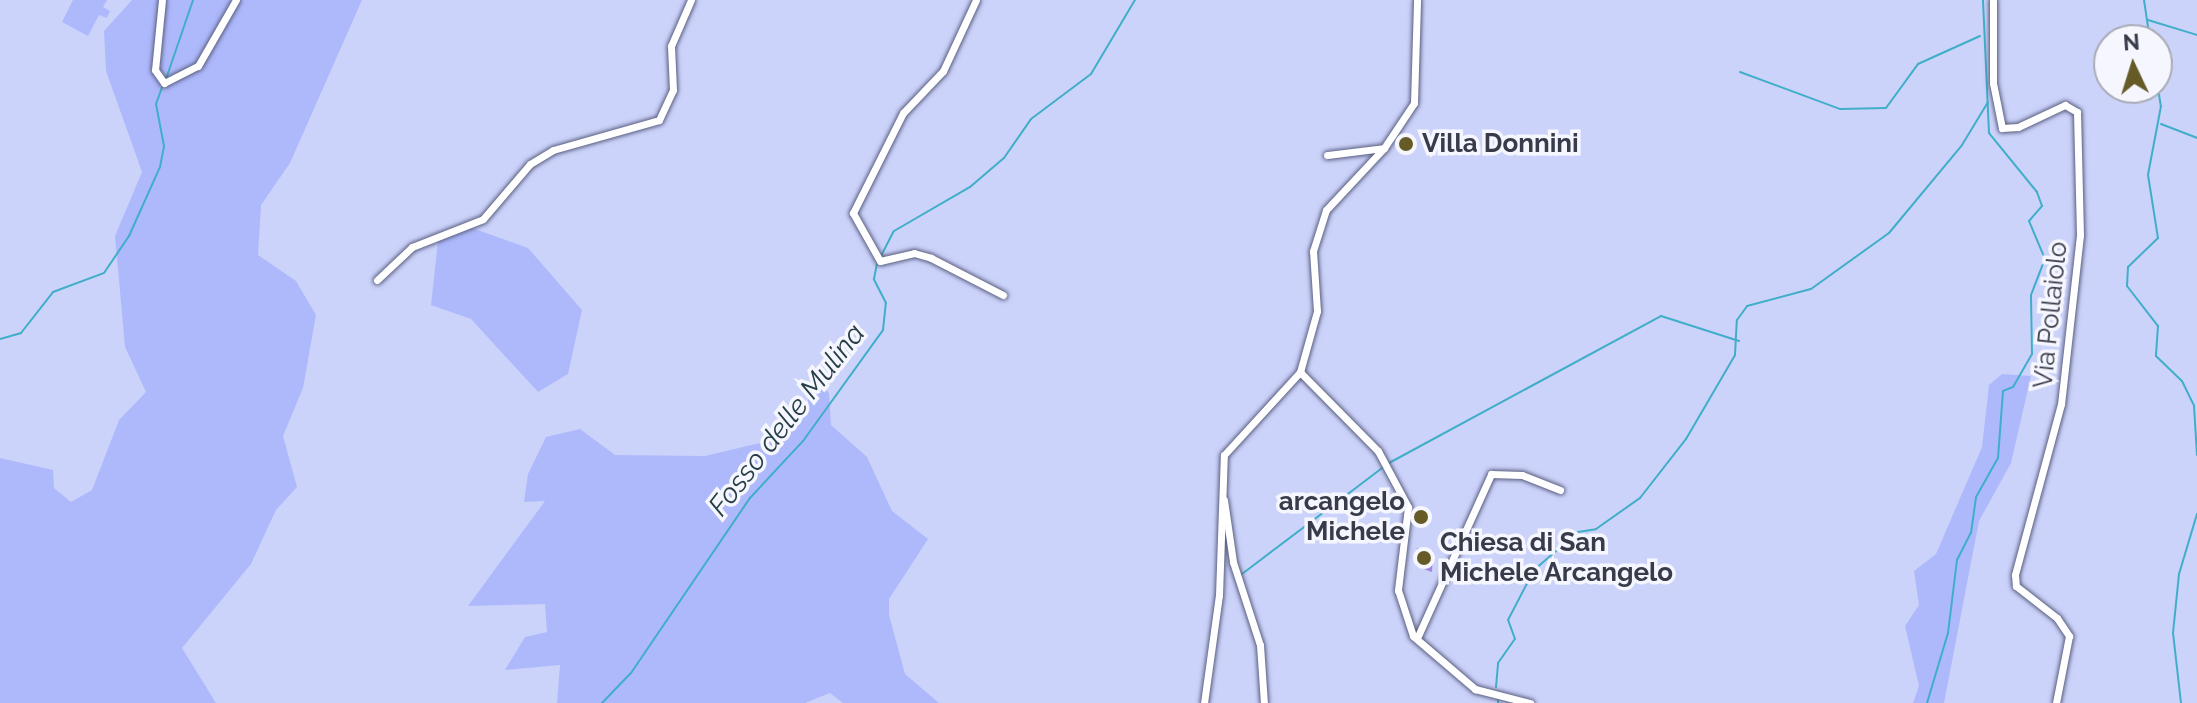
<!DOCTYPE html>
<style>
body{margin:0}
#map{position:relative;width:2197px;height:703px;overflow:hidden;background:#ccd3fa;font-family:Raleway,sans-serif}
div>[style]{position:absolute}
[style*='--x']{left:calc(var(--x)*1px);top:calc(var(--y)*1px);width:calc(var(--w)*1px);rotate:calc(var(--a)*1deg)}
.green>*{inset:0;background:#aeb9fc}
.stream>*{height:2px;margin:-1px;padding:0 1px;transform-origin:1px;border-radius:1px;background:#41aec9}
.building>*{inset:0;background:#a185de}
.roads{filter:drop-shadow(0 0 2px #5a5f81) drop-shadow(0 0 2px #5a5f81)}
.minor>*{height:7px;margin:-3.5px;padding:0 3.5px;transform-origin:3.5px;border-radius:3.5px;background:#fff}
.dots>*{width:22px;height:22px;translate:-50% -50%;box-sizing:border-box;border:4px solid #f5f6fe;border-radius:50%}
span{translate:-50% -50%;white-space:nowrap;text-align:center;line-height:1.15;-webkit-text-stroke:7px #f5f6fe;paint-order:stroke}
.poi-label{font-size:26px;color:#383b4a;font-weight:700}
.left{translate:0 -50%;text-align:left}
.right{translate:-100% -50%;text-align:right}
.street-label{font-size:26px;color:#383b4a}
.water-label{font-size:28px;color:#263e45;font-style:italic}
.north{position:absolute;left:2093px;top:24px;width:80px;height:80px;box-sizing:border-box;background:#f5f6fe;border:2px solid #a9abb6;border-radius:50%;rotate:356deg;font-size:22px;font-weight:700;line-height:32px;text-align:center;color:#383b4a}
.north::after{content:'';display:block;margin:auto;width:28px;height:36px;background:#665b27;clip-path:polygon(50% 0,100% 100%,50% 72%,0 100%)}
</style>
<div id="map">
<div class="green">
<i style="clip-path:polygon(73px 0,107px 0,103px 7px,110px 11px,107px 18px,99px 15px,88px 36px,62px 22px)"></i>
<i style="clip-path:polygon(132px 0,362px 0,290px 163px,261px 205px,258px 255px,296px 281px,316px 315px,303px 388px,283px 436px,297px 487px,276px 510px,251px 564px,182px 648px,216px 703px,0 703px,0 458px,53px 470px,54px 488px,71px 502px,92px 490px,119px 420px,146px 392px,125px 347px,115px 236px,142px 172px,106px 71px,104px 31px)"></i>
<i style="clip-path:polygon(472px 228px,528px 248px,582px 310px,568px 374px,538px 392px,471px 319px,431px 305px,438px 241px)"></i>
<i style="clip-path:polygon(2002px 374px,2031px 376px,2011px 463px,1979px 521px,1944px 703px,1913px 703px,1919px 686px,1905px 626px,1919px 605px,1914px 571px,1936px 554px,1982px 447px,1989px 385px)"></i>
<i style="clip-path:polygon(821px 385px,829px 393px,831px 425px,867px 457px,892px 511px,928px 539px,889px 599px,889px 615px,905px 674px,939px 703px,843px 703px,830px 693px,805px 703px,557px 703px,560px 665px,505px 670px,525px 637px,547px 632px,545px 604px,468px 606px,545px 501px,524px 502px,528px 474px,546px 437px,580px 429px,615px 455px,705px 456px,773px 440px)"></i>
</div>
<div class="stream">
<i style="--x:2144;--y:0;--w:40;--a:81.5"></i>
<i style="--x:2148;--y:20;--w:51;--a:17"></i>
<i style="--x:1740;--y:72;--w:107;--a:20.3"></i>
<i style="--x:1840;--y:109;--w:46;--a:-1.2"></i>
<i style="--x:1886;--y:108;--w:54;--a:-54"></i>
<i style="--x:1918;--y:64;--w:68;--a:-24.3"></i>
<i style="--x:166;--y:79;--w:83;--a:-71.1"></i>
<i style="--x:2157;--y:82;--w:24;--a:81"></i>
<i style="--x:2161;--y:106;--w:70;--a:100.7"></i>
<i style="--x:2148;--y:175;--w:64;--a:81"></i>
<i style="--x:2158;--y:238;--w:42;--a:136"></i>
<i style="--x:2128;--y:267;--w:19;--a:93"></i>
<i style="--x:2127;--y:286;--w:51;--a:52.2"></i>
<i style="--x:2158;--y:326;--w:30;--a:94"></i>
<i style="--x:2156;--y:356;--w:36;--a:44"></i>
<i style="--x:2182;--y:381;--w:28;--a:64"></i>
<i style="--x:2194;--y:406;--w:49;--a:86.5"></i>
<i style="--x:2161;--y:124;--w:39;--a:21"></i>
<i style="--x:880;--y:258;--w:30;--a:-63"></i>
<i style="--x:894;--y:231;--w:88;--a:-30.1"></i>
<i style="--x:970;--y:187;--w:45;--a:-40.5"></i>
<i style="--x:1004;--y:158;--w:47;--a:-55.3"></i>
<i style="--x:1031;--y:119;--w:75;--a:-36.9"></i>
<i style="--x:1091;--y:74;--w:86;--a:-59.3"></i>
<i style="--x:0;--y:339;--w:22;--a:-16"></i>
<i style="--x:21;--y:333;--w:52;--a:-52"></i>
<i style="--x:53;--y:292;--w:54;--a:-20.4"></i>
<i style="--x:104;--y:273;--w:45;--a:-56"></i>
<i style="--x:129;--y:236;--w:76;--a:-65.8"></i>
<i style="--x:160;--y:167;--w:21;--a:-79"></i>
<i style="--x:164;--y:146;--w:43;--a:-100.8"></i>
<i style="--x:156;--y:104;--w:20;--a:-70"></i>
<i style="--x:1242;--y:574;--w:184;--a:-37.1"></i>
<i style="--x:1389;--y:463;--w:309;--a:-28.4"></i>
<i style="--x:1661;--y:316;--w:82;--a:17.8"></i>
<i style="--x:1496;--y:687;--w:24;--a:-85"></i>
<i style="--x:1498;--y:663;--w:29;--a:-55"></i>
<i style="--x:1515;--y:639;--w:20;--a:-110"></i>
<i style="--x:1508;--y:620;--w:56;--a:-62.5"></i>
<i style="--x:1534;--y:570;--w:58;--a:-40.8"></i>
<i style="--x:1578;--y:532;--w:18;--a:-9"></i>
<i style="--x:1596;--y:529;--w:54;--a:-35.2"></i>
<i style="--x:1640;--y:498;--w:75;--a:-52.1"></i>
<i style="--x:1686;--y:439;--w:97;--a:-59.7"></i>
<i style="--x:1735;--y:355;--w:35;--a:-87"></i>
<i style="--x:1737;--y:320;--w:17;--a:-54"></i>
<i style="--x:1747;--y:306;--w:66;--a:-14.9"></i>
<i style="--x:1811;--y:289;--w:96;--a:-35.7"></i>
<i style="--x:1889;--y:233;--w:114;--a:-50.3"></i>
<i style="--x:1962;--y:145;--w:50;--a:-58.8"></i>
<i style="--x:602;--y:703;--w:42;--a:-46"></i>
<i style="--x:631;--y:673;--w:212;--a:-55.8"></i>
<i style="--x:750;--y:498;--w:78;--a:-47.1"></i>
<i style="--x:803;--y:441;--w:137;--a:-54.2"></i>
<i style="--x:883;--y:330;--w:27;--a:-84"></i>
<i style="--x:886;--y:303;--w:27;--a:-117"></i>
<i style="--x:874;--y:279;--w:15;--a:-79"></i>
<i style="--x:1498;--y:703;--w:3;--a:-90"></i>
<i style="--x:1927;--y:703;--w:73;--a:-73.3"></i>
<i style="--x:1948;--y:633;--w:74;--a:-83"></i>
<i style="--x:1957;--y:560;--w:30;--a:-63"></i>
<i style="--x:1971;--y:533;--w:36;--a:-82"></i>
<i style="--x:1976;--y:497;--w:45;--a:-60.6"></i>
<i style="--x:1998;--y:458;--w:67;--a:-85.7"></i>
<i style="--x:2003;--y:391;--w:11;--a:-22"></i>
<i style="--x:2013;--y:387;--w:38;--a:-60"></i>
<i style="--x:2032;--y:354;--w:59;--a:-91"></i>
<i style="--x:2031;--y:295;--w:39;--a:-69"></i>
<i style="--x:2045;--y:259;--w:41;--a:-112.8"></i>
<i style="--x:2029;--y:221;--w:20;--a:-49"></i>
<i style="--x:2042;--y:206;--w:15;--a:-110"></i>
<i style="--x:2037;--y:192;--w:76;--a:-129.1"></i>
<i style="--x:1989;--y:133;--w:133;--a:-92.6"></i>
<i style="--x:2181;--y:703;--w:70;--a:-96.5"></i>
<i style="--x:2173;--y:633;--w:59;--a:-84.2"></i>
<i style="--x:2179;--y:574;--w:63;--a:-73.3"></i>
</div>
<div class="building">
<i style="clip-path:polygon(1417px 548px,1433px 551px,1432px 572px,1416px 566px)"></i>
</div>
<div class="roads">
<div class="minor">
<i style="--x:162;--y:0;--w:70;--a:95.7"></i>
<i style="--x:155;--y:70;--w:16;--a:55"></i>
<i style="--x:164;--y:83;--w:38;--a:-27"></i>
<i style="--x:198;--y:66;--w:76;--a:-60.1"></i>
<i style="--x:976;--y:0;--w:78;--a:114.9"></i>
<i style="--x:943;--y:71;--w:58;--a:133.6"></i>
<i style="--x:903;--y:113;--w:112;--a:116.6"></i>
<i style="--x:853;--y:213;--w:55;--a:60.6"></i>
<i style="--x:880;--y:261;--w:35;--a:-13"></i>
<i style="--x:914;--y:253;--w:18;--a:16"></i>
<i style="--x:931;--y:258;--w:81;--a:27.2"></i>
<i style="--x:1993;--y:0;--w:83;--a:90"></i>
<i style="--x:1993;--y:83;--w:46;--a:78.7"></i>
<i style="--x:2002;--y:128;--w:16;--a:-4"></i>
<i style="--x:2018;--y:127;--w:52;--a:-25.1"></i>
<i style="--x:2065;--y:105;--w:14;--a:30"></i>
<i style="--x:2077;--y:112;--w:123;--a:88.6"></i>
<i style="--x:2080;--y:235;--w:170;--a:96.4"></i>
<i style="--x:2061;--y:404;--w:177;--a:105.1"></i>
<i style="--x:2015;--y:575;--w:11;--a:85"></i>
<i style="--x:2016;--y:586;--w:52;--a:38"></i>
<i style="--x:2057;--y:618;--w:22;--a:56"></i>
<i style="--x:2069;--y:636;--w:68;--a:101"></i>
<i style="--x:1327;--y:155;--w:57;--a:-7"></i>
<i style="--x:377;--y:280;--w:48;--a:-43.3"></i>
<i style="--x:412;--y:247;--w:76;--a:-21.5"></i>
<i style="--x:483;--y:219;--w:72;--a:-49.5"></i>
<i style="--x:530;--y:164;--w:27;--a:-31"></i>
<i style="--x:553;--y:150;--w:110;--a:-15.8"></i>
<i style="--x:659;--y:120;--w:33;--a:-65"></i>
<i style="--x:673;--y:90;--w:44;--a:-92.6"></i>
<i style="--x:671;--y:46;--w:50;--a:-66.5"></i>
<i style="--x:1300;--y:372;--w:111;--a:45.4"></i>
<i style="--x:1378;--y:451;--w:64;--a:61.8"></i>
<i style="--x:1408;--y:507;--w:84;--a:96.9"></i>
<i style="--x:1398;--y:590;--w:48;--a:71.9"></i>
<i style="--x:1413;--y:636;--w:82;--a:40.5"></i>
<i style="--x:1475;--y:689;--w:57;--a:14.3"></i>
<i style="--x:1224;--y:500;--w:63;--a:81.7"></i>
<i style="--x:1233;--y:562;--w:87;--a:72"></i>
<i style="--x:1260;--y:645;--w:58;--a:86.1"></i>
<i style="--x:1418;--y:636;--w:178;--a:-65.7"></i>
<i style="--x:1491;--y:474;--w:31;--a:2"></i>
<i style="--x:1522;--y:475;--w:41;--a:21.5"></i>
<i style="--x:1204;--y:703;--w:109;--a:-82.1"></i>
<i style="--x:1219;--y:595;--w:140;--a:-88"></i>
<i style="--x:1224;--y:455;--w:113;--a:-47.5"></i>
<i style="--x:1300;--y:372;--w:63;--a:-74.4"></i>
<i style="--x:1317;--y:311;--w:60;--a:-93.8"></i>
<i style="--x:1313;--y:251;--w:43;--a:-72.4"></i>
<i style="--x:1326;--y:210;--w:85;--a:-46.9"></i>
<i style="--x:1384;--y:148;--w:54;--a:-56.3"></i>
<i style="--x:1414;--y:103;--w:103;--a:-88.3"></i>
</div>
</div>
<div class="dots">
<i style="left:1406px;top:144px;background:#665b27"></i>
<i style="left:1421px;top:517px;background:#665b27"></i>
<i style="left:1424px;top:558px;background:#665b27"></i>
</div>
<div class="poi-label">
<span class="left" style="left:1422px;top:144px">Villa Donnini</span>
<span class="right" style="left:1405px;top:517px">arcangelo<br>Michele</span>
<span class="left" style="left:1440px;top:558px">Chiesa di San<br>Michele Arcangelo</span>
</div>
<div class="street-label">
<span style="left:2051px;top:315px;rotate:-84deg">Via Pollaiolo</span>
</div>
<div class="water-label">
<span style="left:787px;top:420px;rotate:-52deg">Fosso delle Mulina</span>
</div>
<div class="north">N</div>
</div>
